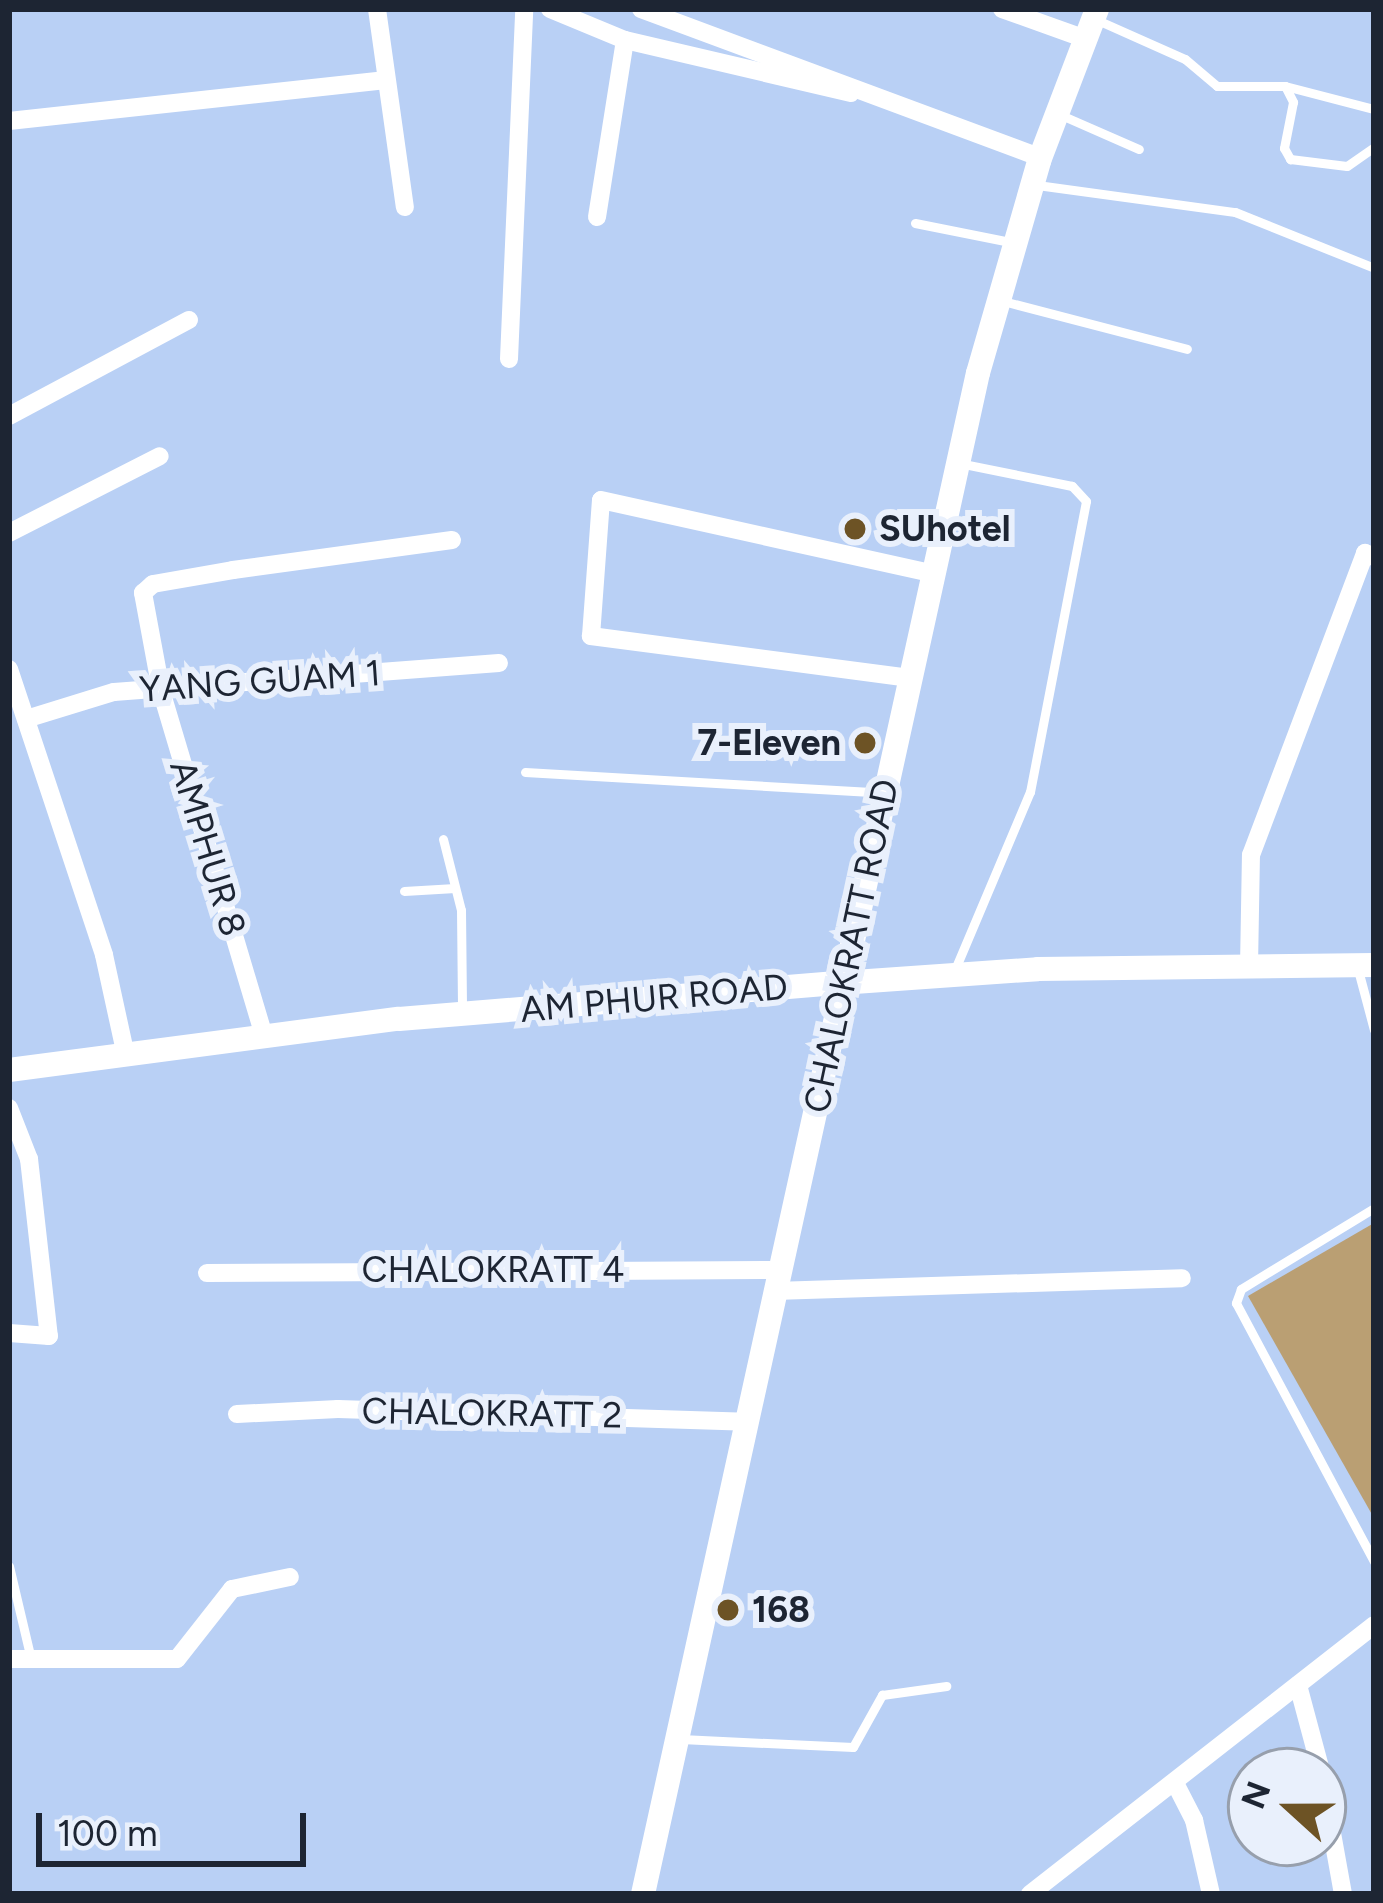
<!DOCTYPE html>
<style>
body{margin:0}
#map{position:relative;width:1383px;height:1903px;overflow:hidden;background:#b9d0f5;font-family:Figtree,sans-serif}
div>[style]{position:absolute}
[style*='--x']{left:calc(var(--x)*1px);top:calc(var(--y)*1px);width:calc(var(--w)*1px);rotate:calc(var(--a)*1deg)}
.green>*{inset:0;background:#ba9f73}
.service>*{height:9px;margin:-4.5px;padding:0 4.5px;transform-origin:4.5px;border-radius:4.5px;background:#fff}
.minor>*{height:18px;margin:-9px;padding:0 9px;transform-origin:9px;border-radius:9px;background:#fff}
.tertiary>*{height:24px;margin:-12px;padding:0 12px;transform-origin:12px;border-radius:12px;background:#fff}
.dots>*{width:33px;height:33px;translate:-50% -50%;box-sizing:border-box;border:6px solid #e9f0fc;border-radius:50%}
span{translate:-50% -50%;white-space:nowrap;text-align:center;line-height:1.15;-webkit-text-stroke:12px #e9f0fc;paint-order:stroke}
.poi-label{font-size:36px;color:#1d2533;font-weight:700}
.left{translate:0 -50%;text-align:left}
.right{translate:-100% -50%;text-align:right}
.street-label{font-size:36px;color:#1d2533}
.frame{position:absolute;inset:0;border:12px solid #1d2533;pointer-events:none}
.north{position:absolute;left:1227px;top:1747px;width:120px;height:120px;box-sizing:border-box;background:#e9f0fc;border:3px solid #979fac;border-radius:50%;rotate:291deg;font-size:33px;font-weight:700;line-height:48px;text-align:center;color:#1d2533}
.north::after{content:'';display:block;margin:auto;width:42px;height:54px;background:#6d5325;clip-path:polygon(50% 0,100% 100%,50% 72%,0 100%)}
.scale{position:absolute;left:36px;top:1813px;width:270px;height:54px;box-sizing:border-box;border:6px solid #1d2533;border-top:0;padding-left:15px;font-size:36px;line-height:42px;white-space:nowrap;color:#1d2533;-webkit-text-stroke:9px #e9f0fc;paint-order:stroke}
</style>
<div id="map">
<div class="green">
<i style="clip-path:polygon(1374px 1223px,1374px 1518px,1248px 1296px)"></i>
</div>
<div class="service">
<i style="--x:1095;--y:19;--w:98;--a:24"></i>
<i style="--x:1185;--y:59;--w:42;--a:40.2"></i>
<i style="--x:1217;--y:86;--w:68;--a:0"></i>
<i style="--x:1285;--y:86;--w:92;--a:14.5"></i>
<i style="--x:1285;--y:86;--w:18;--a:63"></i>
<i style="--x:1293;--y:102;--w:47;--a:101.1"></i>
<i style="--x:1284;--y:148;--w:13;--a:61"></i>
<i style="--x:1290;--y:159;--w:57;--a:7"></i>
<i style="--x:1347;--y:166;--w:33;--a:-35"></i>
<i style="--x:1061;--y:115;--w:85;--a:23.6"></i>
<i style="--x:1037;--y:185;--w:200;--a:7.8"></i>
<i style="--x:1235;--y:212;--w:150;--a:21.9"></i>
<i style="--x:915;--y:223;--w:102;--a:11.3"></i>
<i style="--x:1003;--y:301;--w:190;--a:14.6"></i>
<i style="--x:525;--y:772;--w:360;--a:3.3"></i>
<i style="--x:443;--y:839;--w:73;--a:75.8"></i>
<i style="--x:461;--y:910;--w:102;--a:89.4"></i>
<i style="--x:404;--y:891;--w:51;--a:-3.4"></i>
<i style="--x:1357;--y:966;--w:66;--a:75.1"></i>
<i style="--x:953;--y:974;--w:198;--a:-67.1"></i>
<i style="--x:1030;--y:792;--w:296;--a:-79.1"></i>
<i style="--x:1086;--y:501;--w:21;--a:-133"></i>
<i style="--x:1072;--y:486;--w:115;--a:-168.5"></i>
<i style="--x:1374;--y:1208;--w:156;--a:148.7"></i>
<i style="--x:1241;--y:1289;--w:15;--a:110"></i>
<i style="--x:1236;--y:1303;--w:293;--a:61.9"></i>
<i style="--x:9;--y:1566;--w:96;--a:76.7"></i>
<i style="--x:681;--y:1739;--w:172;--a:2.7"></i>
<i style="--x:853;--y:1747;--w:60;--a:-60.9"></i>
<i style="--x:882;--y:1695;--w:65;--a:-8"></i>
</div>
<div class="minor">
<i style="--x:377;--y:9;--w:200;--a:82"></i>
<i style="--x:550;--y:9;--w:81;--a:22.5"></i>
<i style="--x:625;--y:40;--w:232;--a:13.2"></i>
<i style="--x:641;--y:9;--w:426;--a:20.4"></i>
<i style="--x:1002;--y:9;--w:89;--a:19.7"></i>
<i style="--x:9;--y:121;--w:377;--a:-6.2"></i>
<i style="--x:597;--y:217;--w:179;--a:-81"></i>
<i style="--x:509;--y:359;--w:350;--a:-87.5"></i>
<i style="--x:9;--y:416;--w:204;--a:-28.1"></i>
<i style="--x:9;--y:533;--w:169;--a:-27"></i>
<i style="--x:9;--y:669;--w:301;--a:71.6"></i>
<i style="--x:104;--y:955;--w:103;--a:77.7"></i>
<i style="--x:910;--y:678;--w:322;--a:-172.5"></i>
<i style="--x:591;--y:636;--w:136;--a:-85.8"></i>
<i style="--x:601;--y:500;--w:341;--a:12.5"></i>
<i style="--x:26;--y:719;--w:92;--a:-17.1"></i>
<i style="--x:114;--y:692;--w:386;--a:-4.3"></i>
<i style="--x:1249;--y:967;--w:112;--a:-89"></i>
<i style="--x:1251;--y:855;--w:323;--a:-69.3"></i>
<i style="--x:1365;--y:553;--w:10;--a:24"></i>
<i style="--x:264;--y:1036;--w:361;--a:-106.6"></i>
<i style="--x:161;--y:690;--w:99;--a:-100.5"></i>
<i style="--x:143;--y:593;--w:13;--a:-42"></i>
<i style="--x:153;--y:584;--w:81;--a:-9.9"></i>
<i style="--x:233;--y:570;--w:221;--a:-7.8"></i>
<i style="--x:9;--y:1108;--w:55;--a:68.6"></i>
<i style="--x:29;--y:1159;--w:178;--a:83.6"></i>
<i style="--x:49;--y:1336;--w:40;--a:-175.7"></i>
<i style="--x:207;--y:1273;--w:572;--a:-0.3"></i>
<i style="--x:774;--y:1291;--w:408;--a:-1.8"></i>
<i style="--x:237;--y:1414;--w:101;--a:-2.8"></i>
<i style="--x:338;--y:1409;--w:408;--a:1.8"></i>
<i style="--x:9;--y:1659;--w:168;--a:0"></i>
<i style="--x:177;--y:1659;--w:89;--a:-51.8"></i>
<i style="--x:232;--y:1589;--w:59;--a:-11.7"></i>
<i style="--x:1298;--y:1685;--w:89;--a:75"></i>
<i style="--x:1175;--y:1783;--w:42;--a:62.8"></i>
<i style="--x:1194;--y:1820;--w:76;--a:77.1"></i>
<i style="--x:1323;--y:1783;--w:113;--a:79.8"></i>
<i style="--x:1030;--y:1894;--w:437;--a:-38"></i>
</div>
<div class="tertiary">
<i style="--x:9;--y:1070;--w:393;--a:-7.5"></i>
<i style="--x:399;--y:1019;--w:442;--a:-4.7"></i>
<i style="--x:840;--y:983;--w:198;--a:-4"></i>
<i style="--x:1038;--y:969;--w:336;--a:-0.7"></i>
<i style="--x:643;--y:1894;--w:1557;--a:-77.58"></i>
<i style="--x:978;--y:373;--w:221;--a:-73.9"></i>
<i style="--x:1039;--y:161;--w:163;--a:-69.1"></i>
</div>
<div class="dots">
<i style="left:855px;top:529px;background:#6d5325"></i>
<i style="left:865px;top:743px;background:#6d5325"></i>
<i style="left:728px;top:1610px;background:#6d5325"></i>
</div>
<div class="poi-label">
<span class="left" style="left:879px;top:529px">SUhotel</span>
<span class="right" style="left:841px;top:743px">7-Eleven</span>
<span class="left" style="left:752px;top:1610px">168</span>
</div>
<div class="street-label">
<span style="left:260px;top:681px;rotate:-4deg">YANG GUAM 1</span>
<span style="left:208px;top:848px;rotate:73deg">AMPHUR 8</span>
<span style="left:851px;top:946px;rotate:-78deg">CHALOKRATT ROAD</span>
<span style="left:654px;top:998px;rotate:-5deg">AM PHUR ROAD</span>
<span style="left:493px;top:1270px">CHALOKRATT 4</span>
<span style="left:492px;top:1413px;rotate:1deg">CHALOKRATT 2</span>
</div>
<div class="frame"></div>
<div class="north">N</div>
<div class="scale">100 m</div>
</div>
